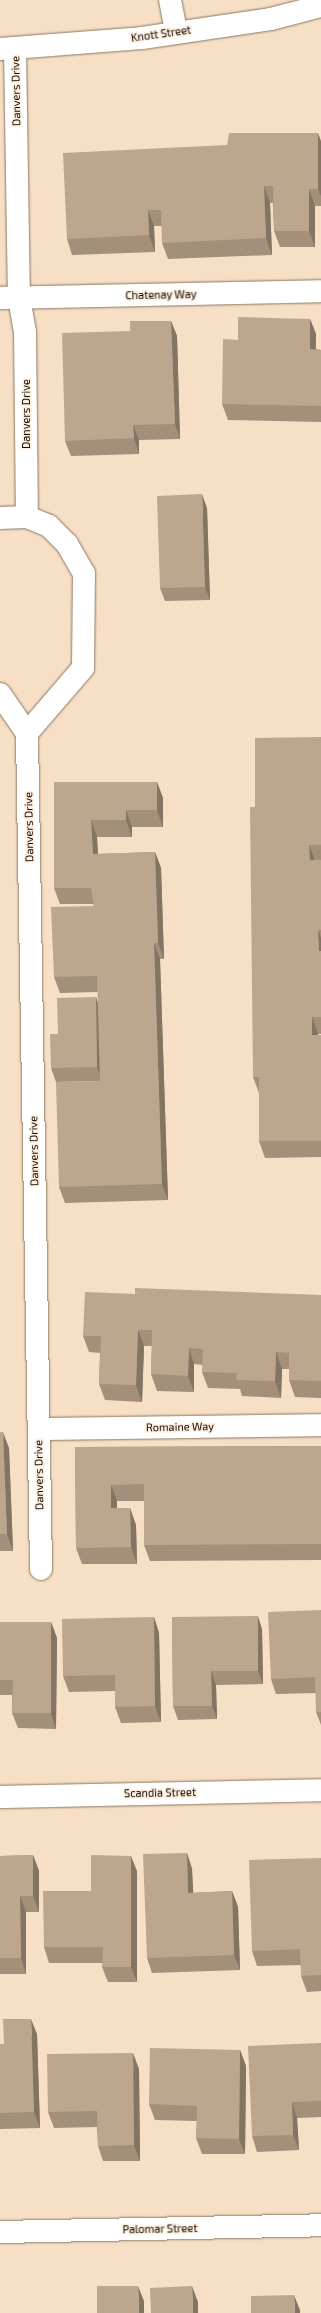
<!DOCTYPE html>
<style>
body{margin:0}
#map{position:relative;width:321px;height:2313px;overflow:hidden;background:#f7dfc6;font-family:"Exo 2",sans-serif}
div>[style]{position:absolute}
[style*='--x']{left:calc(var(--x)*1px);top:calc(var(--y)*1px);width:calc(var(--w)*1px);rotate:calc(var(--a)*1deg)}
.roads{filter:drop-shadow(0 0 1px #8c7760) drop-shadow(0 0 1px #8c7760)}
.service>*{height:22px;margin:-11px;padding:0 11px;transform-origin:11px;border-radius:11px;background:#fff}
.minor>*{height:22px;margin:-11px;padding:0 11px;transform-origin:11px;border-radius:11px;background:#fff}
.secondary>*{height:22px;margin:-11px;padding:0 11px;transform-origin:11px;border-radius:11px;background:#fff}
.wall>*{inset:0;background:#a38f7a}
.shaded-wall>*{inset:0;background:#847463}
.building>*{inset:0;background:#bda68e}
span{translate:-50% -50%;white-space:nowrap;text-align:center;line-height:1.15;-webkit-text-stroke:3px #fdeedf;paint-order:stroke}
.street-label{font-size:11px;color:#120a03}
</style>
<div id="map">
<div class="roads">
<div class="service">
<i style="--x:170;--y:0;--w:33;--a:79"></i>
</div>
<div class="minor">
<i style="--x:15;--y:49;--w:249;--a:89.1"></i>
<i style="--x:19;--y:298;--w:35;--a:80"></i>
<i style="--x:25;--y:332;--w:185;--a:89.4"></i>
<i style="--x:27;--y:517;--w:24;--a:22"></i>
<i style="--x:49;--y:526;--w:25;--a:45"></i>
<i style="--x:67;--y:544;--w:34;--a:60"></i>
<i style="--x:84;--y:573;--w:95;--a:90.6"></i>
<i style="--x:83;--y:668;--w:86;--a:130.7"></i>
<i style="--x:0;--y:298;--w:321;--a:-1.2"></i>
<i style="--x:0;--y:518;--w:27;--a:-2"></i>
<i style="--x:0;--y:694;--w:47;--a:55.3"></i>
<i style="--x:27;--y:733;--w:836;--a:89.04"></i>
<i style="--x:39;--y:1429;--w:282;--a:-0.8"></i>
<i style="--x:0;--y:1797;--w:321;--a:-1.2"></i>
<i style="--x:0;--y:2232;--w:321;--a:-1.2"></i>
</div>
<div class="secondary">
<i style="--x:0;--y:49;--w:142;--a:-4.4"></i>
<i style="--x:142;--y:38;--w:130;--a:-8.4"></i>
<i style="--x:271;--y:19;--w:52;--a:-14.6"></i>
</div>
</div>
<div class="wall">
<i style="clip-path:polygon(321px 141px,321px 206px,315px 206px,315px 247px,280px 247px,274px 231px,273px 203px,270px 203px,272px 255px,168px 259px,162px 243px,162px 226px,154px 226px,155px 252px,72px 255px,67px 239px)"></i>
<i style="clip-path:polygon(310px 319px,316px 334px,316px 349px,321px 350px,321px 422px,228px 420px,222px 404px,238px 340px)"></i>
<i style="clip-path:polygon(171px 321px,177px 336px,180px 439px,139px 440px,139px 454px,71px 456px,65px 441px,130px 331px)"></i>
<i style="clip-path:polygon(207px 508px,210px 600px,165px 601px,160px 588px)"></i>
<i style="clip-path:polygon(321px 737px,321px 1034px,318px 1034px,318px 1035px,321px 1035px,321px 1157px,265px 1158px,259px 1141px,259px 1093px,253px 1077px,255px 807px)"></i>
<i style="clip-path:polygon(54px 782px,157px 782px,163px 798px,163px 827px,132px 827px,132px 837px,97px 837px,98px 854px,155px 852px,161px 868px,164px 959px,160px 959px,168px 1200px,65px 1203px,59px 1187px,100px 1081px,56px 1082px,51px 1068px,58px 1034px,96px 997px,98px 1004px,98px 992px,60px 993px,54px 977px,94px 906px,93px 904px,60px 904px,54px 888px)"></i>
<i style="clip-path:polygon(135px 1294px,321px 1295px,321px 1398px,295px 1397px,289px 1380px,289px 1369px,282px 1369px,281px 1398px,242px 1396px,240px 1389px,208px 1388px,202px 1372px,203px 1365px,194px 1364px,194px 1392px,157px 1391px,151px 1374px,152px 1346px,144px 1346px,142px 1402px,105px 1400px,99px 1384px,100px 1353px,89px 1352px,83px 1336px)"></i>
<i style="clip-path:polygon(0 1432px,9px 1448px,13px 1551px,0 1551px)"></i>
<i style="clip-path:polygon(321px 1446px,321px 1560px,150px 1561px,144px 1545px,144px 1501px,117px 1501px,117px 1508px,130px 1508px,136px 1525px,137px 1564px,82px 1564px,76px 1548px,75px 1447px)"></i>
<i style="clip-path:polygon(321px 1610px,321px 1725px,316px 1712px,316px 1693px,276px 1694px,271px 1679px)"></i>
<i style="clip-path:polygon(154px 1617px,159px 1633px,161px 1722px,121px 1723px,115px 1707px,115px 1691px,69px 1692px,63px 1676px)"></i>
<i style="clip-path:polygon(172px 1617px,262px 1629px,263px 1684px,216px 1685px,217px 1719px,178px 1720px,173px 1706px)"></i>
<i style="clip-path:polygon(0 1622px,51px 1622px,57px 1638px,56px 1729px,18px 1728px,12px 1713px,12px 1695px,0 1695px)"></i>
<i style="clip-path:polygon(187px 1853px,192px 1869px,193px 1893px,232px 1891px,238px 1907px,240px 1970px,152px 1973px,147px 1958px)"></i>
<i style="clip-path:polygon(33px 1855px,39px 1871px,39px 1912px,26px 1912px,26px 1974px,0 1974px,0 1856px)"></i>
<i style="clip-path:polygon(321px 1858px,321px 1991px,307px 1992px,301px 1976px,301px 1965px,257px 1966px,252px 1951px)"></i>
<i style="clip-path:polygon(137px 1871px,137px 1982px,108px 1982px,102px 1967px,103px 1963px,49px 1963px,44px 1947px,91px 1891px)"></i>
<i style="clip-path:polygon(37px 2034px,40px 2128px,0 2129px,0 2044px,4px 2044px)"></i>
<i style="clip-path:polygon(321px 2043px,321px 2117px,297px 2118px,299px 2150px,257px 2152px,252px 2136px)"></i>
<i style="clip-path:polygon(240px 2050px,246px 2066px,245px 2154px,202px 2154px,196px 2138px,197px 2121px,155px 2120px,149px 2104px)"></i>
<i style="clip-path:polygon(139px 2069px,140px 2161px,103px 2161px,98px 2146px,97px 2127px,54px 2128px,48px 2112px)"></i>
</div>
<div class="shaded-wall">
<i style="clip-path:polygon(318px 133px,321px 141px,321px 196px,318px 189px)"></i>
<i style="clip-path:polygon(264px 186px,270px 203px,272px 255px,266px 238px)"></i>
<i style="clip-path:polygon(309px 189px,315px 206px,315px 247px,309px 231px)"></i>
<i style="clip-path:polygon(148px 210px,154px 226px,155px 252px,149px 235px)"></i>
<i style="clip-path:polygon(310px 319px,316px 334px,315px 365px,310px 349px)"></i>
<i style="clip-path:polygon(171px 321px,177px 336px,180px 439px,175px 424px)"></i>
<i style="clip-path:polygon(133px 425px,139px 440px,139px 454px,134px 438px)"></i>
<i style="clip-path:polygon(202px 494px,207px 508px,210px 600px,205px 587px)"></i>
<i style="clip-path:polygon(157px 782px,163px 798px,163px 827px,157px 810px)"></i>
<i style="clip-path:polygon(126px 810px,132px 827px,132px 837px,126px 820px)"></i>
<i style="clip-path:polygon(91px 820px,97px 837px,99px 871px,93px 854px)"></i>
<i style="clip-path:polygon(309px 845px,315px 861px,310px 860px)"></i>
<i style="clip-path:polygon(155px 852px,161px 868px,164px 959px,158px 943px)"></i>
<i style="clip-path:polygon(318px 930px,321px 938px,321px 957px,319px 951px)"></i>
<i style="clip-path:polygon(154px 943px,160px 959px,168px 1200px,162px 1184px)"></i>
<i style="clip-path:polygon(96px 997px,100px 1010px,102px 1080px,97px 1067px)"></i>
<i style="clip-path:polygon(312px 1017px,318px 1034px,318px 1052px,312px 1035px)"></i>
<i style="clip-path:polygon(138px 1330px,144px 1346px,142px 1402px,136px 1385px)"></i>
<i style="clip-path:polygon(189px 1348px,194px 1364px,194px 1392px,188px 1376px)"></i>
<i style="clip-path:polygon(276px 1352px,282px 1369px,281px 1398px,275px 1381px)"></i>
<i style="clip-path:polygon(3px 1432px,9px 1448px,13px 1551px,7px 1534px)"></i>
<i style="clip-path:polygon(111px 1485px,117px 1501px,117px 1525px,111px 1508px)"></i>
<i style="clip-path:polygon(130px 1508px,136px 1525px,137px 1564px,131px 1547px)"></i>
<i style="clip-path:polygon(258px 1616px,262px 1629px,263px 1684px,258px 1671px)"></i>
<i style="clip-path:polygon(154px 1617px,159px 1633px,161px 1722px,155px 1706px)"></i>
<i style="clip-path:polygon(51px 1622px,57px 1638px,56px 1729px,51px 1713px)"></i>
<i style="clip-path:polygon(211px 1671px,216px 1685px,217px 1719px,212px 1706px)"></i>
<i style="clip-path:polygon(187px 1853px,192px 1869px,194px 1908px,188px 1893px)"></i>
<i style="clip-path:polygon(33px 1855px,39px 1871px,39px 1912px,33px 1896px)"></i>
<i style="clip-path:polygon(131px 1856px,137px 1871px,137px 1982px,131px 1967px)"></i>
<i style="clip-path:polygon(232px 1891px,238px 1907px,240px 1970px,234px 1955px)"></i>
<i style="clip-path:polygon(20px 1896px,26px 1912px,26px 1974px,21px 1958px)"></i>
<i style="clip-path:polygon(31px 2019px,37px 2034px,40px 2128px,34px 2112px)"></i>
<i style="clip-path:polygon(240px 2050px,246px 2066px,245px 2154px,239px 2139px)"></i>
<i style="clip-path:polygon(133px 2053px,139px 2069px,140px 2161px,134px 2145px)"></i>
<i style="clip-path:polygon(292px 2102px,297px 2118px,299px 2150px,293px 2135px)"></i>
<i style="clip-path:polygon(138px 2286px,144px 2301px,144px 2313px,139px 2313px)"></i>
<i style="clip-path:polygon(192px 2286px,198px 2302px,198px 2313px,193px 2313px)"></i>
<i style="clip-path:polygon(294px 2295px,300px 2310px,300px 2313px,295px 2313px)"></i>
</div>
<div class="building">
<i style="clip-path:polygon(229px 133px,318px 133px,318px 189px,309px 189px,309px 231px,274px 231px,273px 186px,264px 186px,266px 238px,162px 243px,161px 210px,148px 210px,149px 235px,67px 239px,63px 153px,227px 145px)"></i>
<i style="clip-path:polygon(238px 317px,310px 319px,310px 349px,321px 350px,321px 406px,222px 404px,223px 339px,238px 340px)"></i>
<i style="clip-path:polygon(130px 321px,171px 321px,175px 424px,133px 425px,134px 438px,65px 441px,62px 333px,130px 331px)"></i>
<i style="clip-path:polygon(202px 494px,205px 587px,160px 588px,157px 496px)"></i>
<i style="clip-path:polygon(321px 737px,321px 845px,309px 845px,310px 860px,321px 860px,321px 930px,318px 930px,319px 951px,321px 951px,321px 1017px,312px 1017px,312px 1035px,321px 1035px,321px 1141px,259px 1141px,259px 1077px,253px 1077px,250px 807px,255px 807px,255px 738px)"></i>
<i style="clip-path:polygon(54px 782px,157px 782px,157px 810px,126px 810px,126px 820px,91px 820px,93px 854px,155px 852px,158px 943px,154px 943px,162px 1184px,59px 1187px,56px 1082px,100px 1081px,97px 976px,54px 977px,51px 907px,94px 906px,91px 888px,54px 888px)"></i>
<i style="clip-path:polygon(96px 997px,97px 1067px,51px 1068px,50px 1034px,58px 1034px,57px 998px)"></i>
<i style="clip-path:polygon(135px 1288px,321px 1295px,321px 1381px,289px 1380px,289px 1353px,276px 1352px,275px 1381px,236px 1380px,237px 1373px,202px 1372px,203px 1349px,189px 1348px,188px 1376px,151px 1374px,152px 1330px,138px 1330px,136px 1385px,99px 1384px,101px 1336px,83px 1336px,85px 1292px,135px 1294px)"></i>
<i style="clip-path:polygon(0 1432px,3px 1432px,7px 1534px,0 1534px)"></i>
<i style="clip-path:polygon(321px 1446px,321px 1544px,144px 1545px,144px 1484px,111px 1485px,111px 1508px,130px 1508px,131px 1547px,76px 1548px,75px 1447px)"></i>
<i style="clip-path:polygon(321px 1610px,321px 1712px,316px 1712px,315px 1677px,271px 1679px,268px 1612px)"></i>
<i style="clip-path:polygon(258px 1616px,258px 1671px,211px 1671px,212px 1706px,173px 1706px,172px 1617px)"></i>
<i style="clip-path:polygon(154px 1617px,155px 1706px,115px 1707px,115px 1675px,63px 1676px,62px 1619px)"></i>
<i style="clip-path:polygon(0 1622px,51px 1622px,51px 1713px,12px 1713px,13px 1680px,0 1680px)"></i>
<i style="clip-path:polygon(187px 1853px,188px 1893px,232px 1891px,234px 1955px,147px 1958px,143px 1854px)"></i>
<i style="clip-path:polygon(33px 1855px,33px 1896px,20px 1896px,21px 1958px,0 1958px,0 1856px)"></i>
<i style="clip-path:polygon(91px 1855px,131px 1856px,131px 1967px,102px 1967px,103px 1947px,44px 1947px,43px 1891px,91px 1891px)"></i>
<i style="clip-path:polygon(321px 1858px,321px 1975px,301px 1976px,300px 1949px,252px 1951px,249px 1860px)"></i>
<i style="clip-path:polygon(3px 2019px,31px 2019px,34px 2112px,0 2113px,0 2044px,4px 2044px)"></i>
<i style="clip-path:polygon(321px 2043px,321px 2101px,292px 2102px,293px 2135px,252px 2136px,248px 2046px)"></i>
<i style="clip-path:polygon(150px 2048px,240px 2050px,239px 2139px,196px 2138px,197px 2106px,149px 2104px)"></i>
<i style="clip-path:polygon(133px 2053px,134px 2145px,98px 2146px,97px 2111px,48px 2112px,47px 2054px)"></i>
<i style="clip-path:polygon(97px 2286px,138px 2286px,139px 2313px,97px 2313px)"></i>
<i style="clip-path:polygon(192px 2286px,193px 2313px,151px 2313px,150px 2288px)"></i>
<i style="clip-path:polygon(294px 2295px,295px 2313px,251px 2313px,251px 2296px)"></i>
</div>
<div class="street-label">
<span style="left:161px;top:34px;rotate:-8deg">Knott Street</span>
<span style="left:16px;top:91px;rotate:-91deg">Danvers Drive</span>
<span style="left:161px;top:295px;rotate:-1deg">Chatenay Way</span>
<span style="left:26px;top:414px;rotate:-90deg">Danvers Drive</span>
<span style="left:29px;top:827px;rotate:-91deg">Danvers Drive</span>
<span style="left:34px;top:1151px;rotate:-91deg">Danvers Drive</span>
<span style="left:180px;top:1427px;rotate:-1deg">Romaine Way</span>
<span style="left:39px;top:1475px;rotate:-91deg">Danvers Drive</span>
<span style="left:160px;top:1793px;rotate:-1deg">Scandia Street</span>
<span style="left:160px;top:2229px;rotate:-1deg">Palomar Street</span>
</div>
</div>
